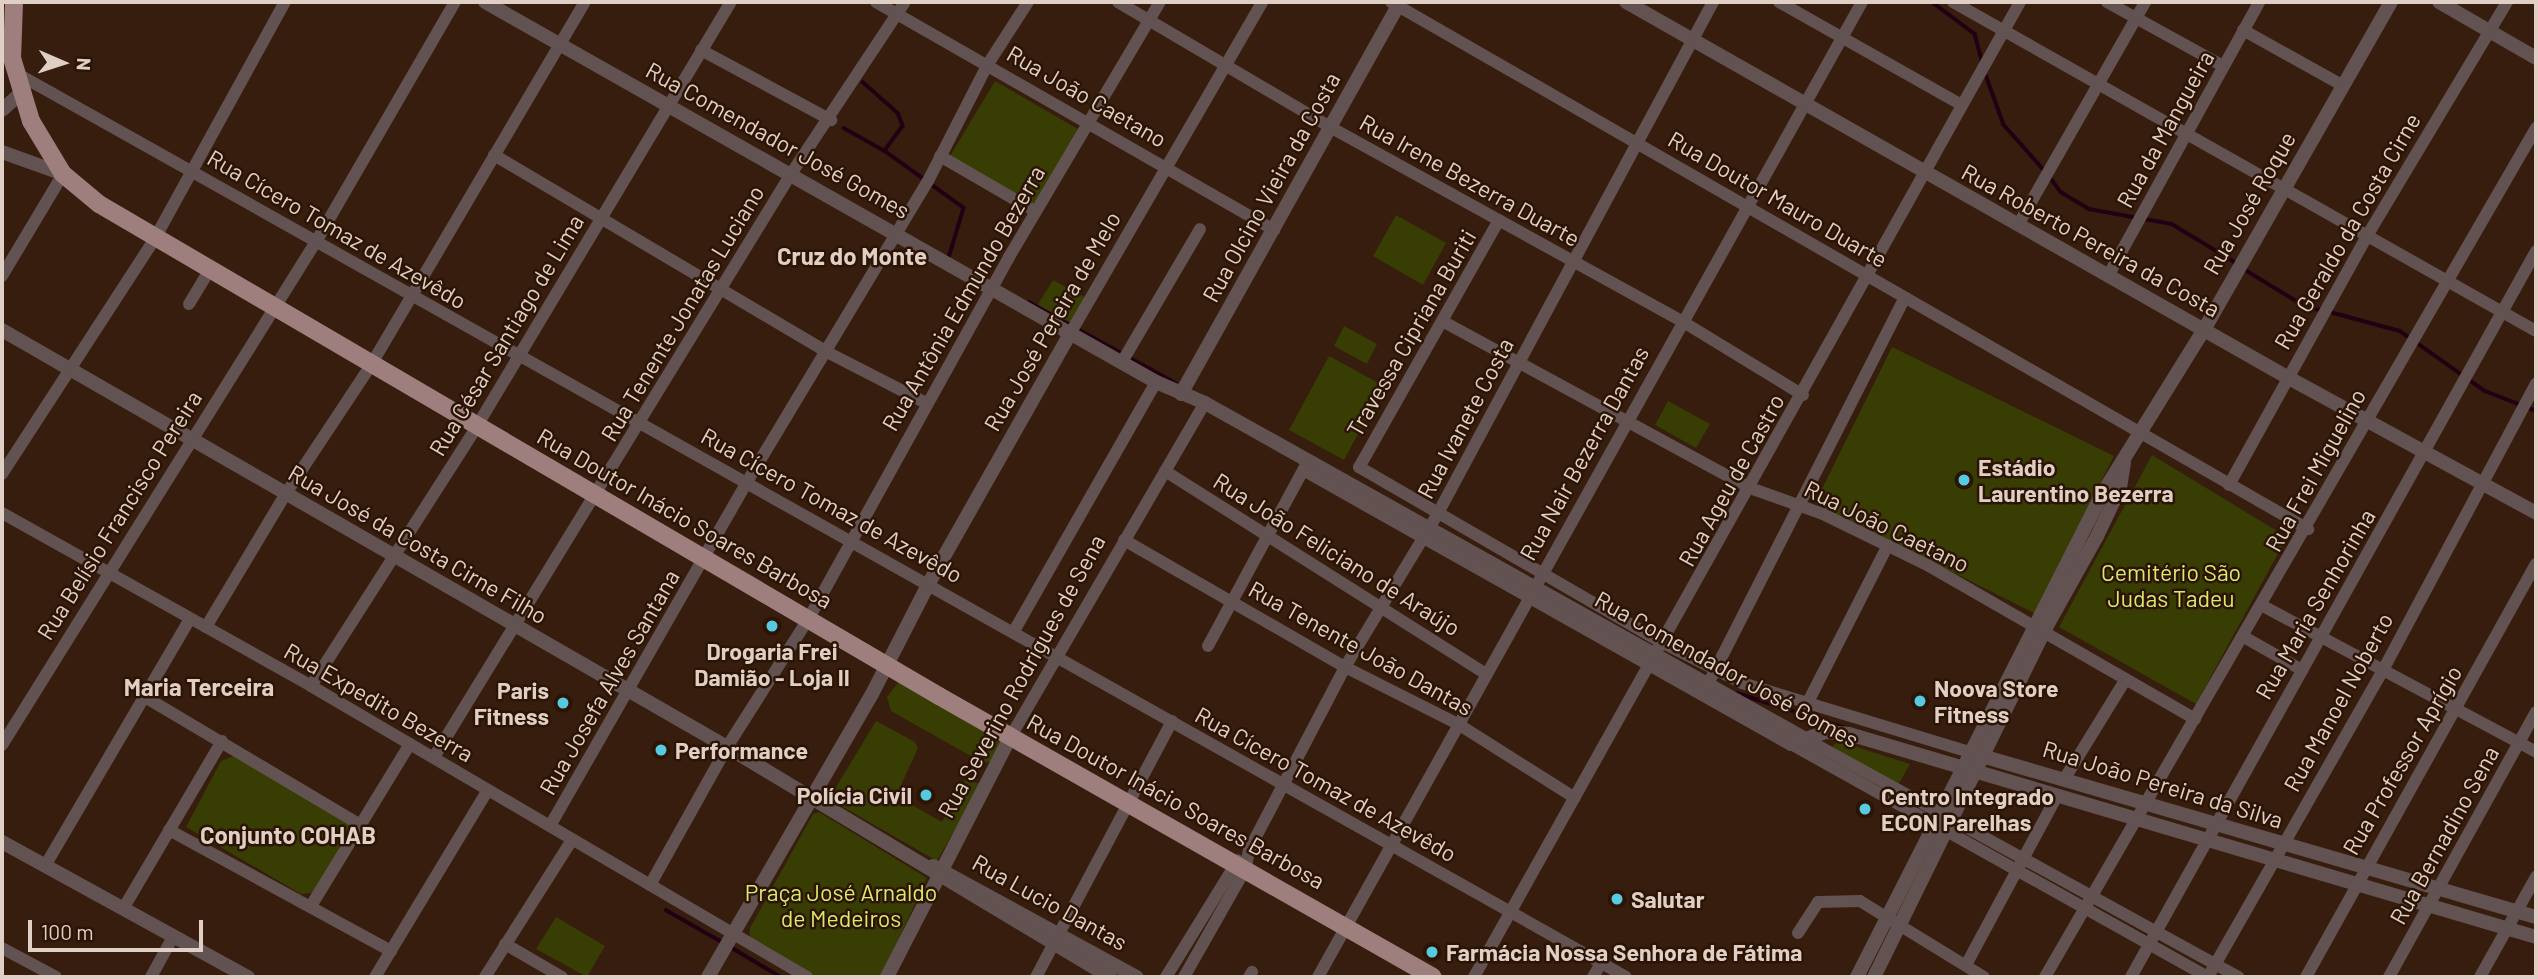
<!DOCTYPE html>
<meta charset="utf-8">
<style>
body{margin:0}
#map{position:relative;width:2538px;height:979px;overflow:hidden;background:#361d0d;font-family:Barlow,sans-serif}
div>[style]{position:absolute}
[style*='--x']{left:calc(var(--x)*1px);top:calc(var(--y)*1px);width:calc(var(--w)*1px);rotate:calc(var(--a)*1deg)}
.green>*{inset:0;background:#373d03}
.stream>*{height:3.5px;margin:-1.75px;padding:0 1.75px;transform-origin:1.75px;border-radius:1.75px;background:#220014}
.minor>*{height:12px;margin:-6px;padding:0 6px;transform-origin:6px;border-radius:6px;background:#625252}
.tertiary>*{height:14px;margin:-7px;padding:0 7px;transform-origin:7px;border-radius:7px;background:#625252}
.primary>*{height:18px;margin:-9px;padding:0 9px;transform-origin:9px;border-radius:9px;background:#9f7f7e}
.dots>*{width:19px;height:19px;translate:-50% -50%;box-sizing:border-box;border:4px solid #2c1405;border-radius:50%}
span{translate:-50% -50%;white-space:nowrap;text-align:center;line-height:1.15;-webkit-text-stroke:5px #2c1405;paint-order:stroke}
.street-label{font-size:23px;color:#e0cfc5}
.poi-label{font-size:23px;color:#e0cfc5;font-weight:700}
.left{translate:0 -50%;text-align:left}
.right{translate:-100% -50%;text-align:right}
.park-label{font-size:23px;color:#d9ea6d}
.neighbourhood-label{font-size:24px;color:#e0cfc5;font-weight:700}
.frame{position:absolute;inset:0;border:4px solid #e0cfc5;pointer-events:none}
.north{position:absolute;left:28px;top:28px;width:70px;height:70px;-webkit-text-stroke:5px #2c1405;paint-order:stroke;rotate:93deg;font-size:19px;font-weight:700;line-height:28px;text-align:center;color:#e0cfc5}
.north::after{content:'';display:block;margin:auto;width:24px;height:32px;background:#e0cfc5;clip-path:polygon(50% 0,100% 100%,50% 72%,0 100%)}
.scale{position:absolute;left:28px;top:920px;width:175px;height:32px;box-sizing:border-box;border:4px solid #e0cfc5;border-top:0;padding-left:9px;font-size:21px;line-height:24px;white-space:nowrap;color:#e0cfc5;-webkit-text-stroke:5px #2c1405;paint-order:stroke}
</style>
<div id="map">
<div class="green">
<i style="clip-path:polygon(995px 81px,1078px 129px,1034px 204px,950px 156px)"></i>
<i style="clip-path:polygon(1396px 215px,1446px 243px,1423px 285px,1373px 256px)"></i>
<i style="clip-path:polygon(1053px 280px,1088px 299px,1071px 325px,1037px 306px)"></i>
<i style="clip-path:polygon(1344px 326px,1377px 344px,1367px 364px,1334px 346px)"></i>
<i style="clip-path:polygon(1892px 347px,2114px 456px,2034px 613px,1815px 503px)"></i>
<i style="clip-path:polygon(1329px 356px,1384px 386px,1344px 460px,1289px 430px)"></i>
<i style="clip-path:polygon(1668px 401px,1710px 424px,1696px 448px,1655px 425px)"></i>
<i style="clip-path:polygon(2152px 455px,2287px 537px,2196px 704px,2059px 627px)"></i>
<i style="clip-path:polygon(899px 681px,1003px 740px,993px 761px,983px 763px,891px 711px,887px 697px)"></i>
<i style="clip-path:polygon(876px 721px,915px 742px,918px 748px,896px 796px,942px 822px,965px 780px,981px 784px,937px 861px,829px 799px)"></i>
<i style="clip-path:polygon(1838px 741px,1910px 764px,1897px 787px,1828px 750px)"></i>
<i style="clip-path:polygon(233px 756px,352px 824px,354px 829px,314px 893px,301px 894px,186px 827px,221px 761px)"></i>
<i style="clip-path:polygon(819px 812px,927px 878px,881px 977px,812px 977px,749px 941px,750px 928px,813px 814px)"></i>
<i style="clip-path:polygon(556px 917px,605px 946px,587px 977px,536px 949px)"></i>
</div>
<div class="stream">
<i style="--x:1932;--y:2;--w:54;--a:36.7"></i>
<i style="--x:1975;--y:34;--w:28;--a:75"></i>
<i style="--x:1985;--y:72;--w:56;--a:70.3"></i>
<i style="--x:2004;--y:125;--w:62;--a:48.3"></i>
<i style="--x:863;--y:82;--w:47;--a:41.5"></i>
<i style="--x:898;--y:113;--w:14;--a:69"></i>
<i style="--x:903;--y:126;--w:31;--a:126"></i>
<i style="--x:885;--y:151;--w:97;--a:35.8"></i>
<i style="--x:964;--y:208;--w:52;--a:106.7"></i>
<i style="--x:844;--y:128;--w:47;--a:29.3"></i>
<i style="--x:2050;--y:177;--w:19;--a:54"></i>
<i style="--x:2061;--y:192;--w:33;--a:31"></i>
<i style="--x:2089;--y:209;--w:84;--a:10.2"></i>
<i style="--x:2172;--y:224;--w:77;--a:31.2"></i>
<i style="--x:2244;--y:269;--w:75;--a:31.4"></i>
<i style="--x:2308;--y:308;--w:15;--a:8"></i>
<i style="--x:1029;--y:302;--w:168;--a:28.9"></i>
<i style="--x:2330;--y:312;--w:73;--a:15.2"></i>
<i style="--x:2400;--y:331;--w:104;--a:35.2"></i>
<i style="--x:2485;--y:391;--w:55;--a:21.4"></i>
<i style="--x:1737;--y:693;--w:111;--a:17.8"></i>
<i style="--x:666;--y:910;--w:64;--a:29.7"></i>
<i style="--x:729;--y:946;--w:61;--a:30.8"></i>
</div>
<div class="minor">
<i style="--x:876;--y:2;--w:459;--a:29.8"></i>
<i style="--x:1118;--y:2;--w:246;--a:30.5"></i>
<i style="--x:1330;--y:127;--w:400;--a:28.9"></i>
<i style="--x:1680;--y:320;--w:144;--a:31.4"></i>
<i style="--x:1391;--y:2;--w:1058;--a:29.89"></i>
<i style="--x:1779;--y:2;--w:208;--a:29.4"></i>
<i style="--x:1953;--y:2;--w:669;--a:29.44"></i>
<i style="--x:2107;--y:2;--w:132;--a:28.9"></i>
<i style="--x:2243;--y:30;--w:113;--a:29.1"></i>
<i style="--x:701;--y:50;--w:148;--a:28.3"></i>
<i style="--x:16;--y:73;--w:1846;--a:29.31"></i>
<i style="--x:494;--y:155;--w:385;--a:30.6"></i>
<i style="--x:825;--y:351;--w:114;--a:27.2"></i>
<i style="--x:940;--y:156;--w:110;--a:30.1"></i>
<i style="--x:1499;--y:220;--w:284;--a:119.5"></i>
<i style="--x:1359;--y:467;--w:351;--a:30.1"></i>
<i style="--x:1663;--y:643;--w:89;--a:26.9"></i>
<i style="--x:1742;--y:683;--w:248;--a:16.9"></i>
<i style="--x:2018;--y:225;--w:257;--a:-60.3"></i>
<i style="--x:2;--y:276;--w:119;--a:-59.1"></i>
<i style="--x:2108;--y:276;--w:313;--a:-61.1"></i>
<i style="--x:189;--y:304;--w:37;--a:-59"></i>
<i style="--x:1444;--y:322;--w:348;--a:28.5"></i>
<i style="--x:1750;--y:488;--w:77;--a:19.6"></i>
<i style="--x:1823;--y:514;--w:118;--a:26.1"></i>
<i style="--x:1929;--y:566;--w:307;--a:29.9"></i>
<i style="--x:1071;--y:332;--w:381;--a:-59.9"></i>
<i style="--x:1122;--y:362;--w:154;--a:-59.6"></i>
<i style="--x:1165;--y:471;--w:378;--a:32.3"></i>
<i style="--x:2;--y:474;--w:279;--a:-57"></i>
<i style="--x:154;--y:240;--w:272;--a:-61.2"></i>
<i style="--x:2229;--y:485;--w:285;--a:-61"></i>
<i style="--x:2367;--y:236;--w:273;--a:-59.1"></i>
<i style="--x:2;--y:513;--w:354;--a:29.2"></i>
<i style="--x:311;--y:686;--w:575;--a:30.4"></i>
<i style="--x:1124;--y:540;--w:255;--a:29.9"></i>
<i style="--x:1345;--y:667;--w:127;--a:26.8"></i>
<i style="--x:1458;--y:724;--w:138;--a:32.3"></i>
<i style="--x:2263;--y:606;--w:310;--a:28.1"></i>
<i style="--x:206;--y:627;--w:154;--a:-59.1"></i>
<i style="--x:285;--y:495;--w:156;--a:-56.5"></i>
<i style="--x:371;--y:365;--w:421;--a:-59.5"></i>
<i style="--x:1014;--y:631;--w:287;--a:-60.3"></i>
<i style="--x:2244;--y:637;--w:67;--a:29.6"></i>
<i style="--x:1208;--y:646;--w:210;--a:-61.6"></i>
<i style="--x:1711;--y:678;--w:427;--a:-63"></i>
<i style="--x:311;--y:686;--w:308;--a:-57.4"></i>
<i style="--x:477;--y:426;--w:494;--a:-59.1"></i>
<i style="--x:145;--y:697;--w:249;--a:30.7"></i>
<i style="--x:1807;--y:704;--w:178;--a:-63"></i>
<i style="--x:1011;--y:736;--w:385;--a:-59.8"></i>
<i style="--x:1802;--y:737;--w:498;--a:28.8"></i>
<i style="--x:1791;--y:744;--w:478;--a:29.2"></i>
<i style="--x:2;--y:745;--w:595;--a:-58.05"></i>
<i style="--x:317;--y:240;--w:275;--a:-59.9"></i>
<i style="--x:434;--y:757;--w:684;--a:-58.52"></i>
<i style="--x:791;--y:174;--w:206;--a:-56.5"></i>
<i style="--x:2065;--y:778;--w:116;--a:-58.4"></i>
<i style="--x:550;--y:826;--w:396;--a:-60.2"></i>
<i style="--x:747;--y:482;--w:351;--a:-59"></i>
<i style="--x:928;--y:181;--w:131;--a:-62.9"></i>
<i style="--x:988;--y:64;--w:74;--a:-57.2"></i>
<i style="--x:169;--y:830;--w:253;--a:28.6"></i>
<i style="--x:45;--y:866;--w:286;--a:-59.6"></i>
<i style="--x:650;--y:885;--w:158;--a:-60.8"></i>
<i style="--x:727;--y:747;--w:153;--a:-57.6"></i>
<i style="--x:809;--y:618;--w:413;--a:-61"></i>
<i style="--x:1009;--y:257;--w:296;--a:-59.4"></i>
<i style="--x:311;--y:906;--w:190;--a:-58.6"></i>
<i style="--x:123;--y:909;--w:195;--a:-59.5"></i>
<i style="--x:1798;--y:933;--w:37;--a:-57"></i>
<i style="--x:1818;--y:902;--w:42;--a:-1.4"></i>
<i style="--x:1860;--y:901;--w:145;--a:31.5"></i>
<i style="--x:505;--y:944;--w:66;--a:30.1"></i>
<i style="--x:2;--y:948;--w:61;--a:28.2"></i>
<i style="--x:1966;--y:965;--w:192;--a:-61.7"></i>
<i style="--x:151;--y:977;--w:46;--a:-61.2"></i>
<i style="--x:375;--y:977;--w:218;--a:-58.9"></i>
<i style="--x:485;--y:977;--w:162;--a:-57.6"></i>
<i style="--x:1036;--y:977;--w:290;--a:-62"></i>
<i style="--x:1166;--y:977;--w:137;--a:-58.4"></i>
<i style="--x:1184;--y:977;--w:125;--a:-60.4"></i>
<i style="--x:1246;--y:868;--w:18;--a:-81"></i>
<i style="--x:1249;--y:850;--w:207;--a:-62.3"></i>
<i style="--x:1345;--y:667;--w:178;--a:-58.8"></i>
<i style="--x:1437;--y:515;--w:583;--a:-61.72"></i>
<i style="--x:1249;--y:977;--w:6;--a:-59"></i>
<i style="--x:1318;--y:977;--w:1116;--a:-60.84"></i>
<i style="--x:1474;--y:977;--w:1117;--a:-60.75"></i>
<i style="--x:1593;--y:977;--w:16;--a:-60"></i>
<i style="--x:2045;--y:977;--w:981;--a:-59.96"></i>
<i style="--x:2131;--y:977;--w:831;--a:-60.84"></i>
<i style="--x:2208;--y:977;--w:351;--a:-60.3"></i>
<i style="--x:2382;--y:672;--w:327;--a:-61.9"></i>
<i style="--x:2306;--y:977;--w:473;--a:-60.9"></i>
<i style="--x:2389;--y:977;--w:303;--a:-61"></i>
<i style="--x:2480;--y:977;--w:115;--a:-60.8"></i>
</div>
<div class="tertiary">
<i style="--x:485;--y:2;--w:771;--a:29.52"></i>
<i style="--x:1156;--y:382;--w:53;--a:23.2"></i>
<i style="--x:1205;--y:403;--w:684;--a:29.23"></i>
<i style="--x:1626;--y:2;--w:760;--a:29.57"></i>
<i style="--x:2287;--y:377;--w:284;--a:28.6"></i>
<i style="--x:2439;--y:2;--w:112;--a:30"></i>
<i style="--x:2;--y:110;--w:24;--a:-42"></i>
<i style="--x:2;--y:152;--w:65;--a:19.8"></i>
<i style="--x:2;--y:330;--w:836;--a:29.91"></i>
<i style="--x:727;--y:747;--w:447;--a:31"></i>
<i style="--x:1181;--y:394;--w:449;--a:-60.8"></i>
<i style="--x:1305;--y:470;--w:558;--a:29.41"></i>
<i style="--x:1791;--y:744;--w:37;--a:-19"></i>
<i style="--x:1826;--y:732;--w:23;--a:5"></i>
<i style="--x:1849;--y:734;--w:716;--a:16.46"></i>
<i style="--x:1982;--y:756;--w:577;--a:16.2"></i>
<i style="--x:2;--y:842;--w:281;--a:28.8"></i>
<i style="--x:933;--y:866;--w:232;--a:28.6"></i>
<i style="--x:708;--y:977;--w:327;--a:-59.9"></i>
<i style="--x:872;--y:694;--w:125;--a:-62.8"></i>
<i style="--x:929;--y:583;--w:288;--a:-60.5"></i>
<i style="--x:887;--y:977;--w:271;--a:-62.8"></i>
<i style="--x:1857;--y:977;--w:542;--a:-63.1"></i>
<i style="--x:2102;--y:494;--w:195;--a:-58.2"></i>
<i style="--x:2205;--y:328;--w:375;--a:-60.3"></i>
<i style="--x:1874;--y:977;--w:386;--a:-63.8"></i>
<i style="--x:2044;--y:631;--w:109;--a:-60.8"></i>
<i style="--x:2097;--y:536;--w:53;--a:-64.4"></i>
<i style="--x:2120;--y:488;--w:26;--a:-81"></i>
</div>
<div class="primary">
<i style="--x:14;--y:2;--w:56;--a:92"></i>
<i style="--x:12;--y:58;--w:66;--a:73.2"></i>
<i style="--x:31;--y:121;--w:62;--a:58.9"></i>
<i style="--x:63;--y:174;--w:47;--a:39.8"></i>
<i style="--x:99;--y:204;--w:973;--a:30.36"></i>
<i style="--x:939;--y:696;--w:568;--a:29.63"></i>
</div>
<div class="dots">
<i style="left:1964px;top:480px;background:#55cae0"></i>
<i style="left:772px;top:626px;background:#55cae0"></i>
<i style="left:1920px;top:701px;background:#55cae0"></i>
<i style="left:563px;top:703px;background:#55cae0"></i>
<i style="left:661px;top:750px;background:#55cae0"></i>
<i style="left:926px;top:795px;background:#55cae0"></i>
<i style="left:1865px;top:809px;background:#55cae0"></i>
<i style="left:1617px;top:899px;background:#55cae0"></i>
<i style="left:1432px;top:952px;background:#55cae0"></i>
</div>
<div class="street-label">
<span style="left:1087px;top:96px;rotate:30deg">Rua João Caetano</span>
<span style="left:2165px;top:129px;rotate:-61deg">Rua da Mangueira</span>
<span style="left:778px;top:140px;rotate:29deg">Rua Comendador José Gomes</span>
<span style="left:1470px;top:180px;rotate:29deg">Rua Irene Bezerra Duarte</span>
<span style="left:1271px;top:187px;rotate:-61deg">Rua Olcino Vieira da Costa</span>
<span style="left:1778px;top:199px;rotate:30deg">Rua Doutor Mauro Duarte</span>
<span style="left:2249px;top:203px;rotate:-60deg">Rua José Roque</span>
<span style="left:337px;top:229px;rotate:30deg">Rua Cícero Tomaz de Azevêdo</span>
<span style="left:2347px;top:231px;rotate:-60deg">Rua Geraldo da Costa Cirne</span>
<span style="left:2091px;top:240px;rotate:29deg">Rua Roberto Pereira da Costa</span>
<span style="left:963px;top:298px;rotate:-60deg">Rua Antônia Edmundo Bezerra</span>
<span style="left:682px;top:313px;rotate:-59deg">Rua Tenente Jonatas Luciano</span>
<span style="left:1052px;top:321px;rotate:-60deg">Rua José Pereira de Melo</span>
<span style="left:1411px;top:333px;rotate:-60deg">Travessa Cipriana Buriti</span>
<span style="left:506px;top:335px;rotate:-59deg">Rua César Santiago de Lima</span>
<span style="left:1465px;top:418px;rotate:-62deg">Rua Ivanete Costa</span>
<span style="left:1584px;top:453px;rotate:-61deg">Rua Nair Bezerra Dantas</span>
<span style="left:2315px;top:470px;rotate:-61deg">Rua Frei Miguelino</span>
<span style="left:1731px;top:480px;rotate:-61deg">Rua Ageu de Castro</span>
<span style="left:832px;top:505px;rotate:29deg">Rua Cícero Tomaz de Azevêdo</span>
<span style="left:119px;top:515px;rotate:-58deg">Rua Belísio Francisco Pereira</span>
<span style="left:685px;top:518px;rotate:30deg">Rua Doutor Inácio Soares Barbosa</span>
<span style="left:1887px;top:526px;rotate:26deg">Rua João Caetano</span>
<span style="left:418px;top:544px;rotate:30deg">Rua José da Costa Cirne Filho</span>
<span style="left:1337px;top:554px;rotate:32deg">Rua João Feliciano de Araújo</span>
<span style="left:2315px;top:604px;rotate:-60deg">Rua Maria Senhorinha</span>
<span style="left:1361px;top:648px;rotate:29deg">Rua Tenente João Dantas</span>
<span style="left:1727px;top:669px;rotate:29deg">Rua Comendador José Gomes</span>
<span style="left:1021px;top:676px;rotate:-61deg">Rua Severino Rodrigues de Sena</span>
<span style="left:609px;top:682px;rotate:-60deg">Rua Josefa Alves Santana</span>
<span style="left:379px;top:702px;rotate:30deg">Rua Expedito Bezerra</span>
<span style="left:2338px;top:702px;rotate:-61deg">Rua Manoel Noberto</span>
<span style="left:2402px;top:760px;rotate:-60deg">Rua Professor Aprígio</span>
<span style="left:1326px;top:784px;rotate:29deg">Rua Cícero Tomaz de Azevêdo</span>
<span style="left:2163px;top:784px;rotate:17deg">Rua João Pereira da Silva</span>
<span style="left:1176px;top:801px;rotate:29deg">Rua Doutor Inácio Soares Barbosa</span>
<span style="left:2444px;top:835px;rotate:-61deg">Rua Bernadino Sena</span>
<span style="left:1050px;top:902px;rotate:29deg">Rua Lucio Dantas</span>
</div>
<div class="poi-label">
<span class="left" style="left:1978px;top:480px">Estádio<br>Laurentino Bezerra</span>
<span style="left:772px;top:664px">Drogaria Frei<br>Damião - Loja II</span>
<span class="left" style="left:1934px;top:701px">Noova Store<br>Fitness</span>
<span class="right" style="left:549px;top:703px">Paris<br>Fitness</span>
<span class="left" style="left:675px;top:750px">Performance</span>
<span class="right" style="left:912px;top:795px">Polícia Civil</span>
<span class="left" style="left:1881px;top:809px">Centro Integrado<br>ECON Parelhas</span>
<span class="left" style="left:1631px;top:899px">Salutar</span>
<span class="left" style="left:1446px;top:952px">Farmácia Nossa Senhora de Fátima</span>
</div>
<div class="park-label">
<span style="left:2171px;top:585px">Cemitério São<br>Judas Tadeu</span>
<span style="left:841px;top:905px">Praça José Arnaldo<br>de Medeiros</span>
</div>
<div class="neighbourhood-label">
<span style="left:852px;top:256px">Cruz do Monte</span>
<span style="left:199px;top:687px">Maria Terceira</span>
<span style="left:288px;top:835px">Conjunto COHAB</span>
</div>
<div class="frame"></div>
<div class="north">N</div>
<div class="scale">100 m</div>
</div>
